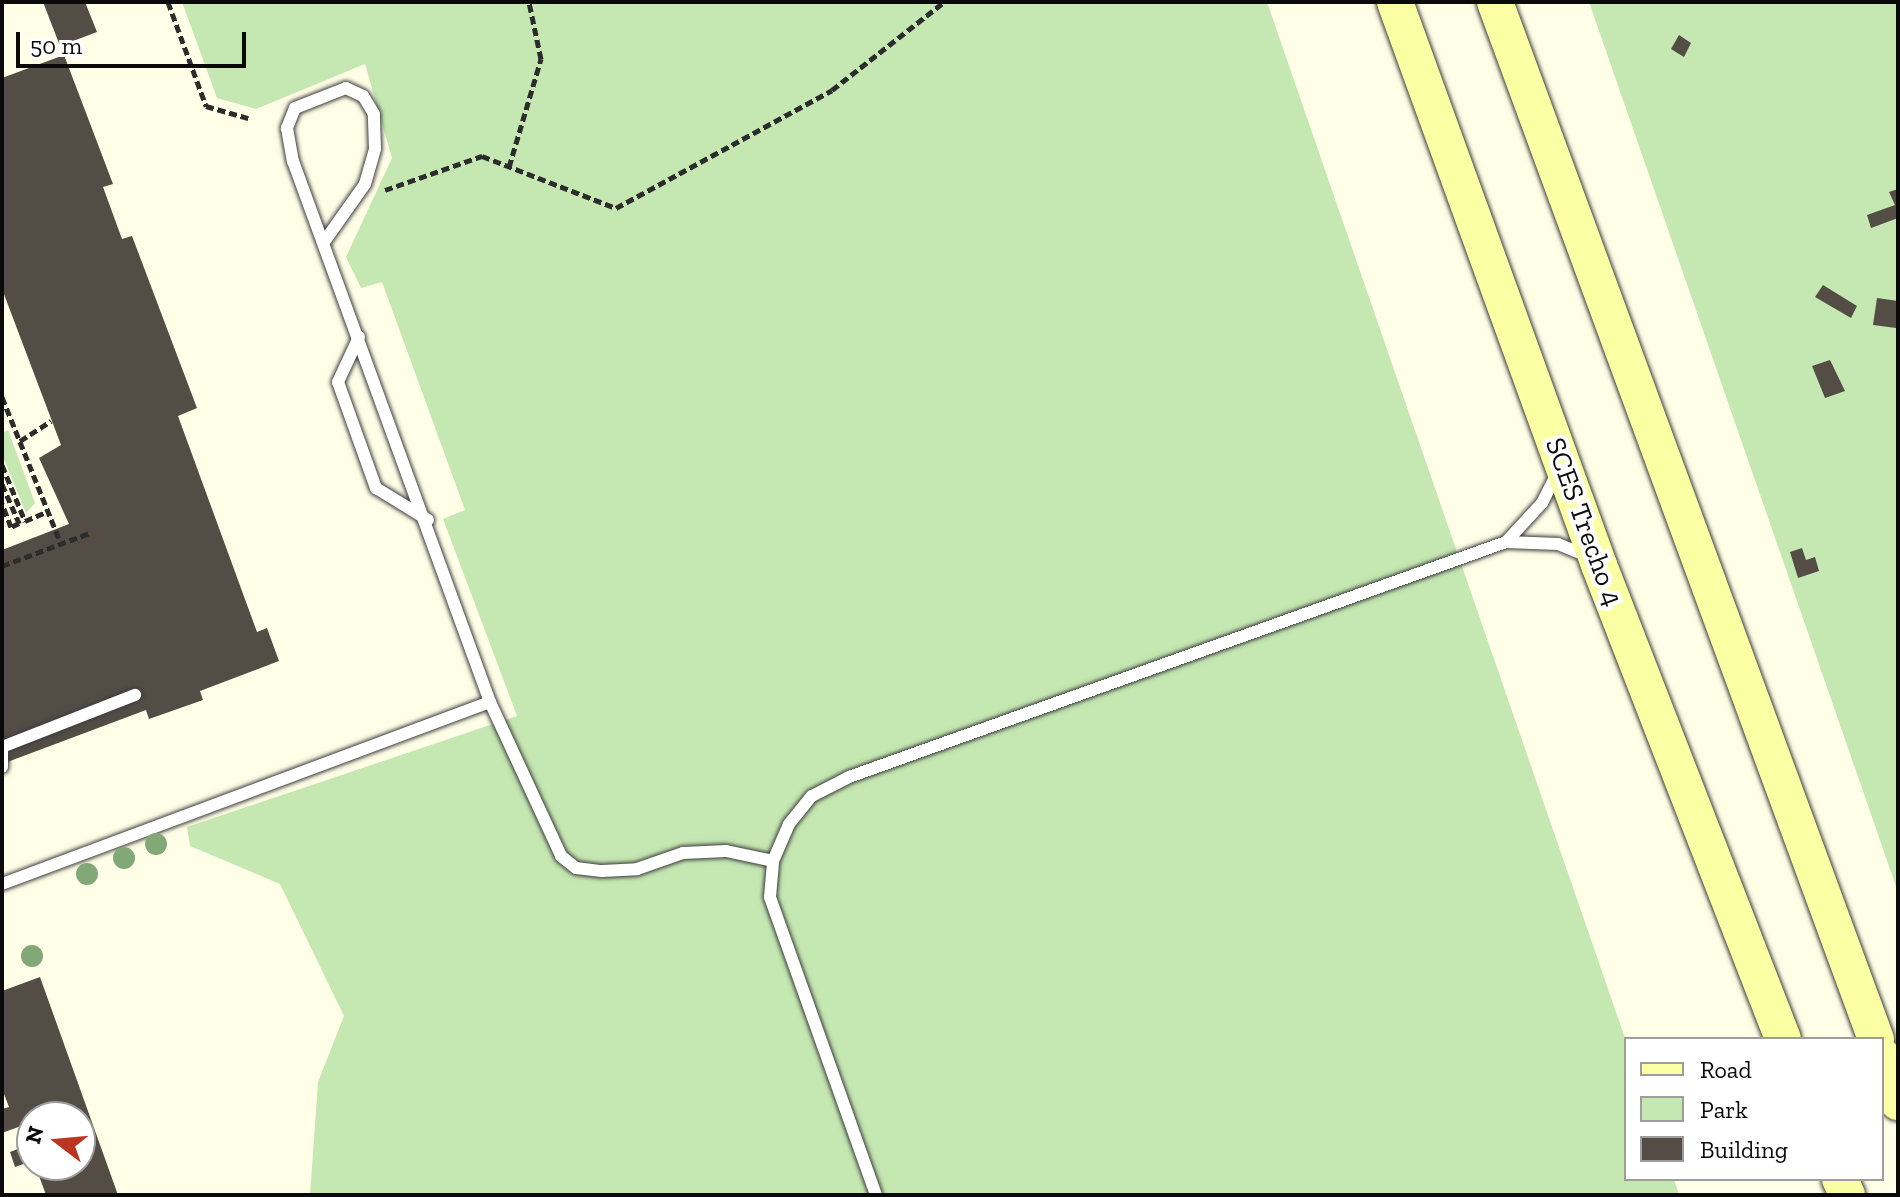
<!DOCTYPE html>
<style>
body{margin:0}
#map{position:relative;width:1900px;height:1197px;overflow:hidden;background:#fffee7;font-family:"Zilla Slab",serif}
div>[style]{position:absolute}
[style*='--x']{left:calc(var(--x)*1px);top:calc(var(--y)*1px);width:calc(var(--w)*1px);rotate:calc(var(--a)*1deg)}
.green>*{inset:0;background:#c5e8b2}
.building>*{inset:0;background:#534d46}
.path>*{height:5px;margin-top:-2.5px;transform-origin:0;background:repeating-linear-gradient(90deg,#2c2c2c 0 8px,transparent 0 12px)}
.roads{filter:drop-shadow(0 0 2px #3d3d3d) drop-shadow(0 0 2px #3d3d3d)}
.lane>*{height:12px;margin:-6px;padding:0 6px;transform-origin:6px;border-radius:6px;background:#fff}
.secondary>*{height:36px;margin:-18px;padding:0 18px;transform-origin:18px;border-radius:18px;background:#f9ffa2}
.trees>*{width:22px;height:22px;margin:-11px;border-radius:50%;background:#83a877}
span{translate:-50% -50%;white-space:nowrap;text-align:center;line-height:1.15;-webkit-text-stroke:8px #fff;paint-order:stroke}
.street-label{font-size:28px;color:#0a0a0a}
.frame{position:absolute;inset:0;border:4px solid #0a0a0a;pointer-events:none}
.legend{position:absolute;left:1624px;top:1037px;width:260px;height:144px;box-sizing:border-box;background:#fff;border:2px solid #9d9d9d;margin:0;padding:10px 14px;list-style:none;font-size:24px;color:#0a0a0a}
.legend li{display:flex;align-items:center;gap:16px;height:40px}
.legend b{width:40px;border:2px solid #9d9d9d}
.north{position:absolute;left:16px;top:1101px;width:80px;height:80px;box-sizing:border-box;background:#fff;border:2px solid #9d9d9d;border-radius:50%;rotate:286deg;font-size:22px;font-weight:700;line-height:32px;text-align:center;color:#0a0a0a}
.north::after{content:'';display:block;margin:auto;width:28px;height:36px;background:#ba3522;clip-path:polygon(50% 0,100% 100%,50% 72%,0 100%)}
.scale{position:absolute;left:16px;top:32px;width:230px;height:36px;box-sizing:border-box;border:4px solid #0a0a0a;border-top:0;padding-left:10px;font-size:24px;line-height:28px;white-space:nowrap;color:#0a0a0a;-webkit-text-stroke:6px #fff;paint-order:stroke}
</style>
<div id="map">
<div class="green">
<i style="clip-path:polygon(182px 2px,1267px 2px,1626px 1041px,1626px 1179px,1674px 1179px,1679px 1195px,310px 1195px,318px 1082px,344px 1016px,280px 884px,190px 846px,187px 827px,517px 716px,443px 519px,465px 510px,382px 282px,361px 288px,346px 257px,392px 158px,365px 64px,256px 109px,217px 98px)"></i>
<i style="clip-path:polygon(1589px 2px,1898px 2px,1898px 892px)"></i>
<i style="clip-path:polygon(8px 430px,35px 503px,26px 513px,2px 454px,2px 433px)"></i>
</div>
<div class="building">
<i style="clip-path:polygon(43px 2px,85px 2px,97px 32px,60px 46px)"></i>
<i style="clip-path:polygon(1679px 35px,1691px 43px,1684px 57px,1671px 49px)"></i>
<i style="clip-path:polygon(64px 55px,113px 184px,103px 187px,122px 239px,132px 236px,197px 408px,178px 416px,257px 632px,267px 628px,279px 661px,200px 691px,203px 700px,149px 719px,146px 710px,2px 764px,2px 550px,69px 524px,39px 458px,61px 445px,2px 289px,2px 78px)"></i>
<i style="clip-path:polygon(1898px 189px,1898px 218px,1871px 228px,1867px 215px,1895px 205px,1889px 192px)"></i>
<i style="clip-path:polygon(1823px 285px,1857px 306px,1851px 318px,1815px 297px)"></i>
<i style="clip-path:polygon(1877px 298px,1898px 301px,1896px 328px,1873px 325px)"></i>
<i style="clip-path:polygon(1830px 360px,1845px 391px,1825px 398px,1812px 366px)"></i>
<i style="clip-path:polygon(1802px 548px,1806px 560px,1815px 557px,1819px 571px,1798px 578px,1790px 552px)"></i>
<i style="clip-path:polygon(40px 977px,118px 1195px,46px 1195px,35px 1165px,80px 1165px,80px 1117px,32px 1117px,32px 1161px,15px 1167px,10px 1152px,28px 1145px,21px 1126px,2px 1133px,2px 1109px,9px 1107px,2px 1089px,2px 991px)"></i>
</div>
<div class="path">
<i style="--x:168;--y:2;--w:111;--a:69.9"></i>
<i style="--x:206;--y:106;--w:44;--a:15.9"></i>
<i style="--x:509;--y:167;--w:113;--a:-73.5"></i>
<i style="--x:541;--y:59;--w:58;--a:-101.9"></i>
<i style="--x:385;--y:190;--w:103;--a:-19.3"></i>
<i style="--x:482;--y:156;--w:144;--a:21.2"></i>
<i style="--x:616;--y:208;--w:246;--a:-28.6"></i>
<i style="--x:832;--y:90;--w:142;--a:-38.2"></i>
<i style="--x:2;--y:397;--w:158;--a:68.1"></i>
<i style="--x:20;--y:441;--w:37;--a:-33"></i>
<i style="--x:2;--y:465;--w:61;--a:67.7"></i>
<i style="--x:25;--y:521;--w:25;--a:-23"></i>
<i style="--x:2;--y:484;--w:43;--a:66.4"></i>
<i style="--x:19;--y:523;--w:9;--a:153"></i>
<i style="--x:11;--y:527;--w:26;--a:-111"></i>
<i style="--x:2;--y:566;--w:96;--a:-20.7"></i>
</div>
<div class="roads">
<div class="lane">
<i style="--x:324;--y:242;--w:71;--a:-54.7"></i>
<i style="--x:365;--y:184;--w:36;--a:-74"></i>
<i style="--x:375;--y:149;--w:35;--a:-92"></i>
<i style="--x:374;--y:114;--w:21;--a:-121"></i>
<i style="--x:363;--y:96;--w:19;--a:-155"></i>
<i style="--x:346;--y:88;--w:55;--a:158.6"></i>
<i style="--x:295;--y:108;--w:22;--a:112"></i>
<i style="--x:287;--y:128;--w:34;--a:80"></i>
<i style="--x:293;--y:161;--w:576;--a:69.99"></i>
<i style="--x:490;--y:702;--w:170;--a:65.2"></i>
<i style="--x:561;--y:856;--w:19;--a:39"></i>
<i style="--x:576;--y:868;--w:26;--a:7"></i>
<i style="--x:602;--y:871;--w:35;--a:-3"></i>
<i style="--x:637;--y:869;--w:49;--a:-19.2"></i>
<i style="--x:683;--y:853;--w:43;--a:-2.7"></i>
<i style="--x:726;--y:851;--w:48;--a:12"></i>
<i style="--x:359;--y:337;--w:50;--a:115"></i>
<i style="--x:338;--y:382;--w:113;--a:70.3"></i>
<i style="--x:376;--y:488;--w:61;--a:31.6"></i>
<i style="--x:1506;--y:542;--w:53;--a:-47.3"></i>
<i style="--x:1542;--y:503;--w:31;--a:-63"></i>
<i style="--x:2;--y:747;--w:143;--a:-21.4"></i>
<i style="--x:2;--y:751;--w:16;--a:90"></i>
<i style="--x:2;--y:884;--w:521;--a:-20.45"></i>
<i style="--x:876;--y:1195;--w:316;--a:-109.6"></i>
<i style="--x:770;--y:897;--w:36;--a:-85"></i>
<i style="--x:773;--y:861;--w:40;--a:-66.6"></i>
<i style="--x:789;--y:824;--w:36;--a:-51"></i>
<i style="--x:812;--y:796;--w:42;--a:-27.2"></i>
<i style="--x:849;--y:777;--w:698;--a:-19.68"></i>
<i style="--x:1506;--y:542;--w:52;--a:2.2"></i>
<i style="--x:1558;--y:544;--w:31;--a:22"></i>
</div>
<div class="secondary">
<i style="--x:1395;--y:2;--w:599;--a:70.08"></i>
<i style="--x:1599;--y:565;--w:508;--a:68.78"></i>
<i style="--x:1495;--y:2;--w:1105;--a:69.83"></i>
<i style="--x:1882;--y:1056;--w:49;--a:70.8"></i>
<i style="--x:1840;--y:1179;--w:17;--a:66"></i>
</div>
</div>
<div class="trees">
<i style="left:156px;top:844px"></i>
<i style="left:124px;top:858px"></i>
<i style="left:87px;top:874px"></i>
<i style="left:32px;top:956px"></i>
</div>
<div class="street-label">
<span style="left:1584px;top:522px;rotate:70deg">SCES Trecho 4</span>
</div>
<div class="frame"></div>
<ul class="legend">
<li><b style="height:10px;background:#f9ffa2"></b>Road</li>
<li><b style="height:22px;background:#c5e8b2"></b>Park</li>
<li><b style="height:22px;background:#534d46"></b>Building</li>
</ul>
<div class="north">N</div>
<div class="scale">50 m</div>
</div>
